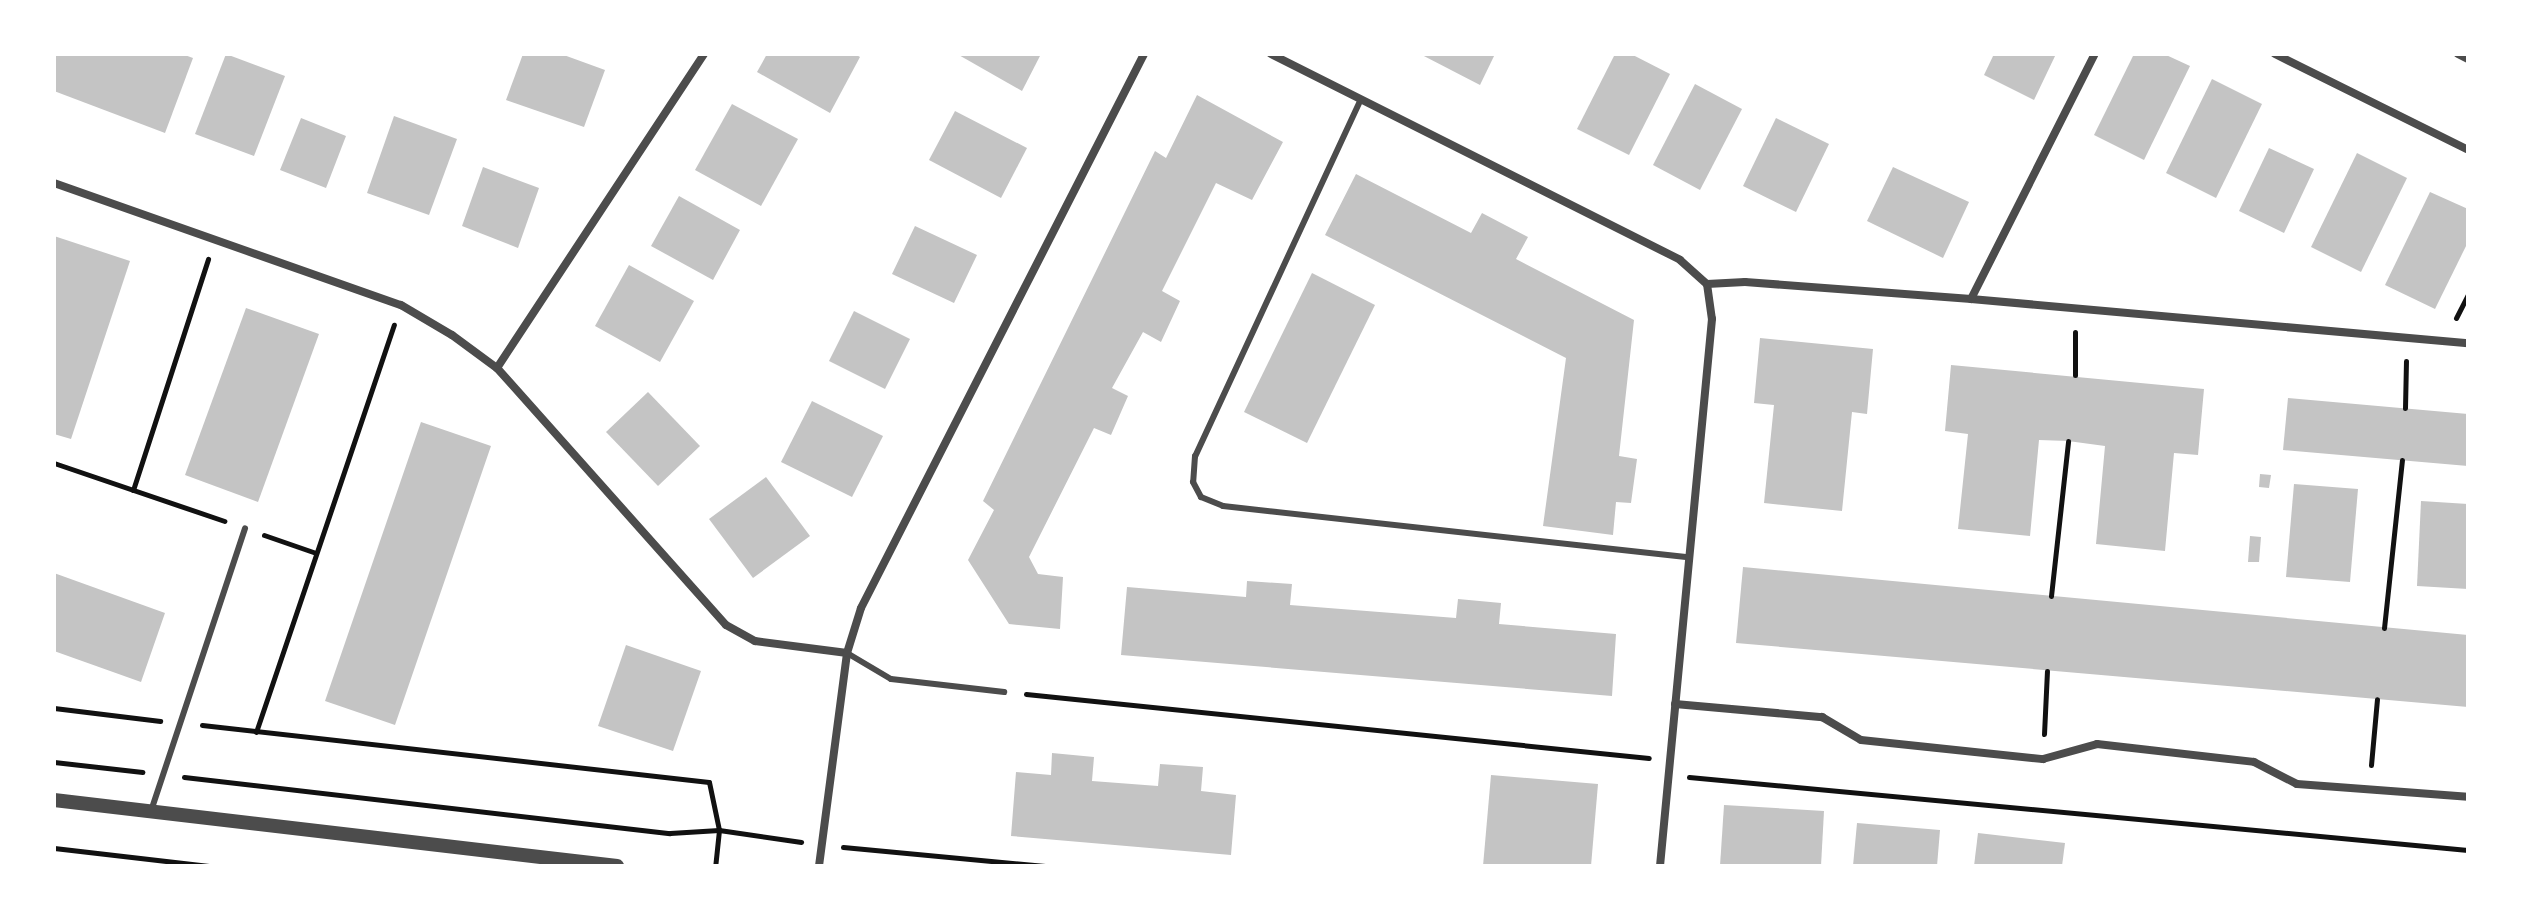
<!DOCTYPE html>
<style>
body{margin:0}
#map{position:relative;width:2522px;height:920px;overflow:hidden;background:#fff;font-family:"Crimson Pro",serif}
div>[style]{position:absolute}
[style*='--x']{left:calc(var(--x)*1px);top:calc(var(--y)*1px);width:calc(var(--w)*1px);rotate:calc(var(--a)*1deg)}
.building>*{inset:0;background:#c4c4c4}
.path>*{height:5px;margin:-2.5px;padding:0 2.5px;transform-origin:2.5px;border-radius:2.5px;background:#111}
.service>*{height:6px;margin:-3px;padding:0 3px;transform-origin:3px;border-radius:3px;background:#4c4c4c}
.minor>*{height:8px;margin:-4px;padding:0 4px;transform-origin:4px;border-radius:4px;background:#4c4c4c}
.tertiary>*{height:14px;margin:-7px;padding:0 7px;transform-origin:7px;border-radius:7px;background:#4c4c4c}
span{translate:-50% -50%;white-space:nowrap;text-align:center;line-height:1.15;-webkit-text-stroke:6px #fff;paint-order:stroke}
.frame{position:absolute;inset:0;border:56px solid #fff;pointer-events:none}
</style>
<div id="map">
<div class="building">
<i style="clip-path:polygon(54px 54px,182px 54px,193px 58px,165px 133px,54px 91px)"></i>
<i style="clip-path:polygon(226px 54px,285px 76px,254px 156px,195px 134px)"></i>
<i style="clip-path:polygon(523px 54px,561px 54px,605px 70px,584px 127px,506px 100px)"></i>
<i style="clip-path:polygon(767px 54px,855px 54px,860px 57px,830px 113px,757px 72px)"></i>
<i style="clip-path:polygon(957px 54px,1041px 54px,1022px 91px)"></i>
<i style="clip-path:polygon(1420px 54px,1495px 54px,1480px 85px)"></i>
<i style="clip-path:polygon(1615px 54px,1631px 54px,1670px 74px,1629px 155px,1577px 129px)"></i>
<i style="clip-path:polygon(1994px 54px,2056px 54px,2034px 100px,1984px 75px)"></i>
<i style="clip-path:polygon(2134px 54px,2164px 54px,2190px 66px,2144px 160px,2094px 135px)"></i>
<i style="clip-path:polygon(2212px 79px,2262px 104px,2216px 198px,2166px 173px)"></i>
<i style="clip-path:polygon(1695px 84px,1742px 109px,1700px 190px,1653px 165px)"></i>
<i style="clip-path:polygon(1197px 95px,1283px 142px,1252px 200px,1216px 183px,1162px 291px,1180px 301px,1161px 342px,1143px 332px,1112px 388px,1128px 396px,1111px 435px,1094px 428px,1029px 557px,1038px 574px,1063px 577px,1060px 629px,1009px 624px,968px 560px,994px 510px,983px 501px,1155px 151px,1166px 158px)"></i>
<i style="clip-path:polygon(732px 104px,798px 139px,761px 206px,695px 170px)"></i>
<i style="clip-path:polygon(955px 111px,1027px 148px,1001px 198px,929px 160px)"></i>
<i style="clip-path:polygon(394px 116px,457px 139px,429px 215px,367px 193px)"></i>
<i style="clip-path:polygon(301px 118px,346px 136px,326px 188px,280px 170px)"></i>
<i style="clip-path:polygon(1776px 118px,1829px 144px,1796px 212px,1743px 186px)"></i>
<i style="clip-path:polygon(2269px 148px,2314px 169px,2284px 233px,2239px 211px)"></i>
<i style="clip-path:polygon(2357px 153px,2407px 178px,2361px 272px,2311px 247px)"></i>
<i style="clip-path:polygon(483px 167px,539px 188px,518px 248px,462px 226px)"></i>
<i style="clip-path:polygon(1893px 167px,1969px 202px,1943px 258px,1867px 221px)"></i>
<i style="clip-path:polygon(1356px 174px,1471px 233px,1482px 213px,1528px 237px,1516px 259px,1634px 320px,1619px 456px,1637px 459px,1631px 503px,1616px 502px,1613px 535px,1543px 526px,1566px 358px,1325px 235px)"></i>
<i style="clip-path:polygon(2430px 192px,2468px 209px,2468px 242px,2435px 309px,2385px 285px)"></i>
<i style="clip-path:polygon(679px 196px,740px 230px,713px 280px,651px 246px)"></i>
<i style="clip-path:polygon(915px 226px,977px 255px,954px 303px,892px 274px)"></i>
<i style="clip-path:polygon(54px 236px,130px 261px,71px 439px,54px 434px)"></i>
<i style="clip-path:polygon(629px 265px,694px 301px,660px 362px,595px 326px)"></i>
<i style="clip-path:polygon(1312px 273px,1375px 305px,1307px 443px,1244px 412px)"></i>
<i style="clip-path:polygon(246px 308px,319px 334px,258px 502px,185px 475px)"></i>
<i style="clip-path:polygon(854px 311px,910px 339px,885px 389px,829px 361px)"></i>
<i style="clip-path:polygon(1760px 338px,1873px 349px,1867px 414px,1852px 412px,1842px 511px,1764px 503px,1774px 405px,1754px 403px)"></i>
<i style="clip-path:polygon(1951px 365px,2204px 389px,2198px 455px,2174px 453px,2165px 551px,2096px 544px,2105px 446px,2068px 441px,2039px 440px,2030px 536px,1958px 529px,1968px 434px,1945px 431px)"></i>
<i style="clip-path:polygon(648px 392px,700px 446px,658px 486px,606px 432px)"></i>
<i style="clip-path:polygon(2288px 398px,2468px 414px,2468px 466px,2283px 450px)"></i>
<i style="clip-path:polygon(812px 401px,883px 436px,852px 497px,781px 462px)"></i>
<i style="clip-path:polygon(421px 422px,491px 446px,395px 725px,325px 701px)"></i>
<i style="clip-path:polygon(2260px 474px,2271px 475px,2269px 488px,2259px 487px)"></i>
<i style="clip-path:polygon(766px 477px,810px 536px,753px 578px,709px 519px)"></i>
<i style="clip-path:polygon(2294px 484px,2358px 489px,2350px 582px,2286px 577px)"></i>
<i style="clip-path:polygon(2421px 501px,2468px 504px,2468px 589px,2417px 586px)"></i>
<i style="clip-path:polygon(2250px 536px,2261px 537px,2259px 562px,2248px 562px)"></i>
<i style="clip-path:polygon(1743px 567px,2468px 635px,2468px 707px,1736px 643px)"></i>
<i style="clip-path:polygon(54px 573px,165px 613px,141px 682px,54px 651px)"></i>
<i style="clip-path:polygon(1247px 581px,1292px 584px,1290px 605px,1456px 618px,1458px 599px,1501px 603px,1499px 624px,1616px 634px,1612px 696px,1121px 655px,1127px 587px,1246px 597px)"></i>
<i style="clip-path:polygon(626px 645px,701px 671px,673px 751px,598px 726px)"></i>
<i style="clip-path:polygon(1052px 753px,1094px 757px,1092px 781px,1158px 786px,1160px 764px,1203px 767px,1201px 791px,1236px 795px,1231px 855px,1011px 836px,1016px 772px,1051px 775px)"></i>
<i style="clip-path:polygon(1491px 775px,1598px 784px,1591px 866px,1483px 866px)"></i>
<i style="clip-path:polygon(1724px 805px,1824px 811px,1821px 866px,1720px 866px)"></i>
<i style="clip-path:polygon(1857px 823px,1940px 830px,1937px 866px,1853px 866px)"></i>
<i style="clip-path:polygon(1978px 833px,2065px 843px,2062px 866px,1974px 866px)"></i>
</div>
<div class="path">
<i style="--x:2456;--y:318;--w:27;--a:-63"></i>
<i style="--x:2075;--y:375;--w:43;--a:-90"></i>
<i style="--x:2405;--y:408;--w:47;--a:-88.8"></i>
<i style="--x:54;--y:463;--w:180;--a:18.8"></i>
<i style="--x:133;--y:490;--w:243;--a:-72"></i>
<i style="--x:264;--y:535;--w:55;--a:19.1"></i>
<i style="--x:2051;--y:596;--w:156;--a:-83.7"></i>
<i style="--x:2384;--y:628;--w:169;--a:-83.9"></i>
<i style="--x:1026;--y:694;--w:626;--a:5.87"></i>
<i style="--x:54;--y:708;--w:107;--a:7"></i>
<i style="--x:202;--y:725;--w:510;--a:6.41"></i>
<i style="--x:709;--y:782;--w:49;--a:78.2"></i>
<i style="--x:719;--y:830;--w:36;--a:96"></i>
<i style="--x:256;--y:732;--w:430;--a:-71.3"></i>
<i style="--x:2044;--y:734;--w:63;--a:-87.3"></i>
<i style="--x:54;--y:762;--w:89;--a:6.5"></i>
<i style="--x:2371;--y:765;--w:66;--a:-84.8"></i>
<i style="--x:184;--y:777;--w:489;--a:6.6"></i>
<i style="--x:670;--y:833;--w:49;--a:-3.5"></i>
<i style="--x:719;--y:830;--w:83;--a:8.3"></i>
<i style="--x:1689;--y:777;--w:782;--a:5.35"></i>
<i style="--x:843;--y:847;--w:203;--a:5.4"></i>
<i style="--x:54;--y:848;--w:156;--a:6.6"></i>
</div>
<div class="service">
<i style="--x:1361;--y:99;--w:394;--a:114.9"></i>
<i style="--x:1195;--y:456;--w:26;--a:94"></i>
<i style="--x:1193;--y:482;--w:17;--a:62"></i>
<i style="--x:1201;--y:497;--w:24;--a:22"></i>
<i style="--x:1223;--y:506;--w:468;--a:6.3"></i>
<i style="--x:847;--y:653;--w:51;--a:30.6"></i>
<i style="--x:891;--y:679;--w:114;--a:6.6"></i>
<i style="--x:151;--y:811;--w:298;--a:-71.6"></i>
</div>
<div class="minor">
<i style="--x:1271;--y:54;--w:458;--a:26.7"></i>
<i style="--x:1680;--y:260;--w:36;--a:42"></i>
<i style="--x:1707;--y:284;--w:35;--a:82"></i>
<i style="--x:1712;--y:319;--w:549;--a:95.43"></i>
<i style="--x:2275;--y:54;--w:216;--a:26.4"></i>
<i style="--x:2458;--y:54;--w:11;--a:27"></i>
<i style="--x:54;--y:183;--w:368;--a:19.4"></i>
<i style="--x:401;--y:305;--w:59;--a:30.5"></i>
<i style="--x:452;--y:335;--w:56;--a:36.3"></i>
<i style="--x:497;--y:368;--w:344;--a:48.3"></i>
<i style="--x:726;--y:625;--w:33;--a:29"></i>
<i style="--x:755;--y:641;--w:93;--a:7.4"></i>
<i style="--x:1707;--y:284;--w:38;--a:-3"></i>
<i style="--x:1745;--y:282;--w:227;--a:4.3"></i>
<i style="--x:1971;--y:299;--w:499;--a:5.1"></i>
<i style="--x:1971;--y:299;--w:275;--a:-63.2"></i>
<i style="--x:497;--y:368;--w:376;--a:-56.6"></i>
<i style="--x:1675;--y:704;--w:148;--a:5.1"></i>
<i style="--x:1822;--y:717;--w:45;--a:30.5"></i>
<i style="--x:1861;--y:740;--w:183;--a:6"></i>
<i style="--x:2043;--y:759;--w:56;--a:-15.5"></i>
<i style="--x:2097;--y:744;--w:158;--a:6.5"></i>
<i style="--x:2254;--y:762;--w:48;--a:27.1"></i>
<i style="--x:2297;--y:784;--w:171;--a:4.3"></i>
<i style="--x:819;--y:866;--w:215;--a:-82.5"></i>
<i style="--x:847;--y:653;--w:47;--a:-72.7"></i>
<i style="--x:861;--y:608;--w:622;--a:-62.94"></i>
</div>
<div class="tertiary">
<i style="--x:54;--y:800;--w:567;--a:6.69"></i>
</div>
<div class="frame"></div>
</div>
